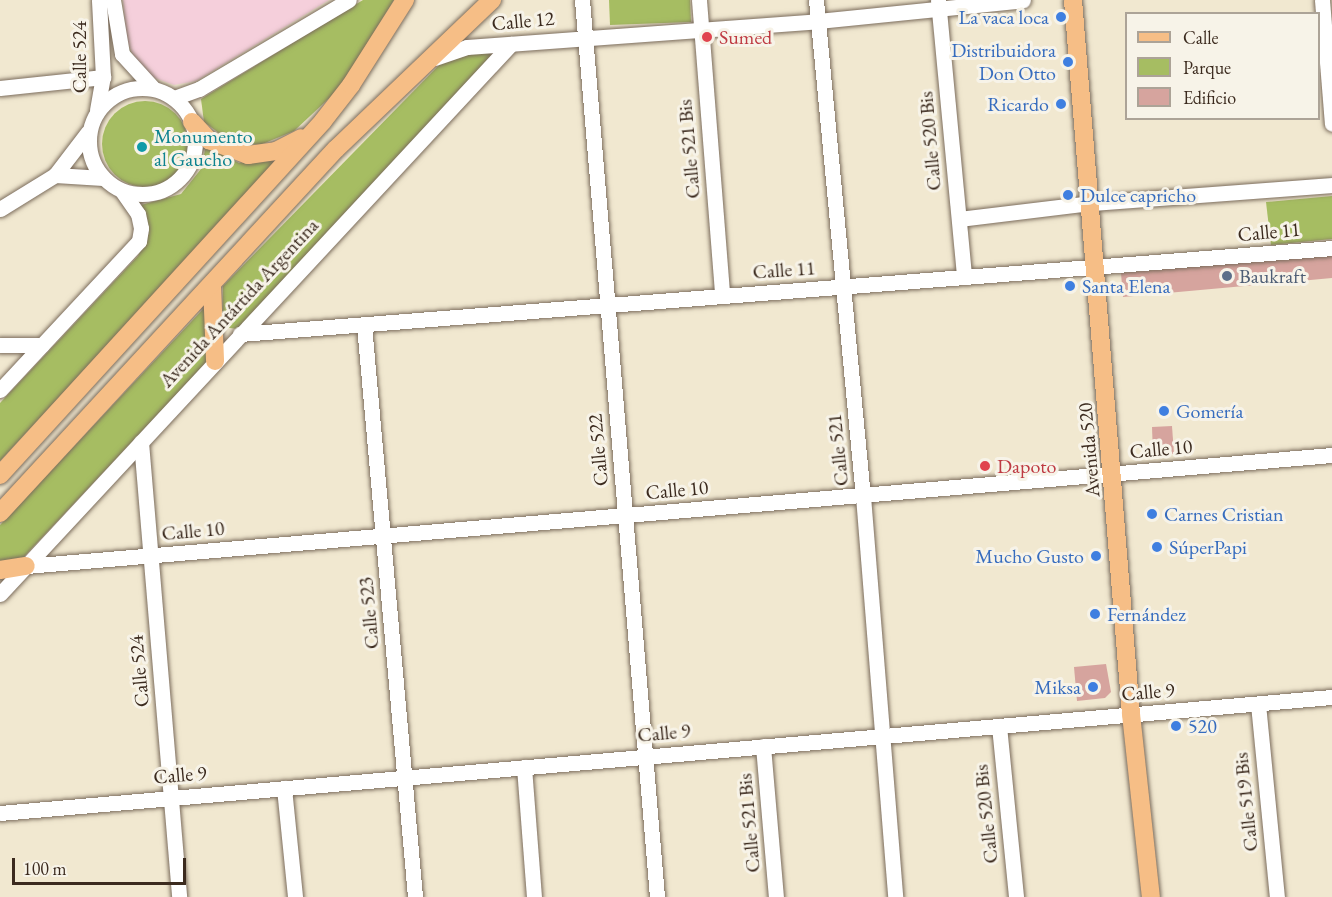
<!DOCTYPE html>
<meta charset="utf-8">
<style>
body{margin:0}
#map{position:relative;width:1332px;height:897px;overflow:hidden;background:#f1e8d0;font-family:"EB Garamond",serif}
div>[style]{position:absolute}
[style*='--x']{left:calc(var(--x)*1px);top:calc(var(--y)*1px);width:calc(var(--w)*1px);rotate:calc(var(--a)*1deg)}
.built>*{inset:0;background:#f5cfdb}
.green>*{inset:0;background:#a6bd62}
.round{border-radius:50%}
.building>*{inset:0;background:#d6a49e}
.roads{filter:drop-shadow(0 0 2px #7b6c5c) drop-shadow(0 0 2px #7b6c5c)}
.minor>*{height:15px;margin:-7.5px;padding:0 7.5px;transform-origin:7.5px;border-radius:7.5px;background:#fff}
.minor>.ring{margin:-7.5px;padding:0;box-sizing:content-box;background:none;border:15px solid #fff;border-radius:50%}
.major>*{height:18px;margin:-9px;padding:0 9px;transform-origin:9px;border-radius:9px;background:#f6be86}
.dots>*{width:16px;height:16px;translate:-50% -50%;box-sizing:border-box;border:3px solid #f7f3e8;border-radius:50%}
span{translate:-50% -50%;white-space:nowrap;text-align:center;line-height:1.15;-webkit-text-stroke:6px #f7f3e8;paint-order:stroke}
.shop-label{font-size:20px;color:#366cbe}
.right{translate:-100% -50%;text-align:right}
.left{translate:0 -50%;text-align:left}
.street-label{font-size:20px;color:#3b2a1e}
.health-label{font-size:20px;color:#be3a42}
.culture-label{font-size:20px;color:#0d838f}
.service-label{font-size:20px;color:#4e5e75}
.legend{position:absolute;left:1125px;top:12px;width:195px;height:108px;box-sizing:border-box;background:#f7f3e8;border:2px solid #aca397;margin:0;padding:8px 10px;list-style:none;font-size:18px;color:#3b2a1e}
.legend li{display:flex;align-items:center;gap:12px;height:30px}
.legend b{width:30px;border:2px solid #aca397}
.scale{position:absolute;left:12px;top:858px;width:174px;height:27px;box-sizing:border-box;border:3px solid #3b2a1e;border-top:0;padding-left:8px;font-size:18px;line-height:21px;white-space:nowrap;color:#3b2a1e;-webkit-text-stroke:4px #f7f3e8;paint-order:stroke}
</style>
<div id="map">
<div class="built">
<i style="clip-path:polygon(123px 0,329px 0,196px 81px,174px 85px,152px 77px,136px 63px,127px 40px)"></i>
</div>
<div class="green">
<i style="clip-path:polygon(363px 0,394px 0,339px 89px,294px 131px,260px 145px,231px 142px,204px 122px,201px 99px)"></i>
<i style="clip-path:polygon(609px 0,690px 0,691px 22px,610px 25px)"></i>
<i style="clip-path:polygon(511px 44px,238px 329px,222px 327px,223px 286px,443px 61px)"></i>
<i class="round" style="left:102px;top:101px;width:86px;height:86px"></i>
<i style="clip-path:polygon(206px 145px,239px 163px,285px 154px,0 461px,0 403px,138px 256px,149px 233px,141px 205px,181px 194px,201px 169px)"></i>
<i style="clip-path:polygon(1332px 196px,1332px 239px,1271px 245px,1266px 202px)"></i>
<i style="clip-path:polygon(205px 307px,207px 362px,19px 562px,0 564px,0 525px)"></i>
</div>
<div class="building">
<i style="clip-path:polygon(1332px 254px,1332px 278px,1123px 297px,1121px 273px)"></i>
<i style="clip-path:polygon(1172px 426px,1174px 454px,1153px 455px,1152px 427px)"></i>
<i style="clip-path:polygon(1106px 664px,1111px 692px,1105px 698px,1077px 701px,1074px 667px)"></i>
</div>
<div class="roads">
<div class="minor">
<i style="--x:113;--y:0;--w:55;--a:80.5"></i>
<i style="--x:122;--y:54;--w:47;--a:47.6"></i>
<i style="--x:582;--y:0;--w:900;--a:85.22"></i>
<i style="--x:699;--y:0;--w:296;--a:85.5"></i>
<i style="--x:816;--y:0;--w:498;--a:84.6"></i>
<i style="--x:863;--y:496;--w:402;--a:85.4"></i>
<i style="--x:938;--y:0;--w:278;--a:84.6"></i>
<i style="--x:1322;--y:0;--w:124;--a:85.4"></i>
<i style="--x:435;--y:58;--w:34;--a:-19"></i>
<i style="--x:467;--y:47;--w:352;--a:-4.2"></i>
<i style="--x:818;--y:21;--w:206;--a:-5.8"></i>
<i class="ring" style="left:89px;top:88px;width:91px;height:91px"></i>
<i style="--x:0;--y:88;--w:104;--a:-6.1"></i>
<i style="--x:174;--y:98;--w:27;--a:-20"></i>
<i style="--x:199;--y:89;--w:174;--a:-30.7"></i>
<i style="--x:97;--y:110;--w:34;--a:-80"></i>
<i style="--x:103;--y:77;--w:77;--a:-93"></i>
<i style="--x:55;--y:175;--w:48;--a:3.6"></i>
<i style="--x:0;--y:209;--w:65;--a:-31.7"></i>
<i style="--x:55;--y:175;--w:54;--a:-52.5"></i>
<i style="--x:959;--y:219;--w:134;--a:-6.9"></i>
<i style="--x:1092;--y:203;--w:241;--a:-4.3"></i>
<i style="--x:364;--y:325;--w:574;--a:84.9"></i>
<i style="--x:240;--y:334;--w:1095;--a:-4.5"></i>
<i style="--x:0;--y:345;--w:42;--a:0"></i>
<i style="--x:0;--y:390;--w:204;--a:-47"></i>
<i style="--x:139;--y:241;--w:13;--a:-81"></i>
<i style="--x:141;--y:228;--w:14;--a:-102"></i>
<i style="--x:138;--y:214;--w:28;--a:-125"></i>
<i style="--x:141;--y:442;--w:457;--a:85.2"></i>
<i style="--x:26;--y:566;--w:1311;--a:-4.86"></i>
<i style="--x:0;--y:594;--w:751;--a:-47.11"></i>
<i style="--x:1258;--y:704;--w:194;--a:84.4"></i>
<i style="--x:999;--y:726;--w:172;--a:84.3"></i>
<i style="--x:763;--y:746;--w:152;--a:85.1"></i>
<i style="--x:524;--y:767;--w:130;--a:85.6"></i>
<i style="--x:284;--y:788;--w:110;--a:84.2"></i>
<i style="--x:0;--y:813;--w:1337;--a:-4.98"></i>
</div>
<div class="major">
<i style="--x:1073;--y:0;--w:716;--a:85.36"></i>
<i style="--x:1131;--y:714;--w:184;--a:83.8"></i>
<i style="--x:192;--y:122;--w:25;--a:47"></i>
<i style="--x:209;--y:140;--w:42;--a:21"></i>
<i style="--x:248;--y:155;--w:28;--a:-8"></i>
<i style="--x:276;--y:151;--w:28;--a:-27"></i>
<i style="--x:212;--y:285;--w:76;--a:87.7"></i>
<i style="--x:0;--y:475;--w:479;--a:-47.6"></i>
<i style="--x:323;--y:121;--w:46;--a:-52.1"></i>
<i style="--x:351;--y:85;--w:101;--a:-57.6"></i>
<i style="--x:0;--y:513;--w:495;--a:-47.3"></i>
<i style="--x:336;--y:149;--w:216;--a:-43.7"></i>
<i style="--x:0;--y:570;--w:26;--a:-9"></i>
</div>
</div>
<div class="dots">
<i style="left:1061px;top:17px;background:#3f7fe0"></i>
<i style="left:707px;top:37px;background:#e0444e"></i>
<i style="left:1068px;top:62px;background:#3f7fe0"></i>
<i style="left:1061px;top:104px;background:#3f7fe0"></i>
<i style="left:142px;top:147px;background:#0f9aa8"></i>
<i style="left:1068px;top:195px;background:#3f7fe0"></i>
<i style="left:1227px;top:276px;background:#5c6f8a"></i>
<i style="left:1070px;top:286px;background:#3f7fe0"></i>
<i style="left:1164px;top:411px;background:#3f7fe0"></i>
<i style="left:985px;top:466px;background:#e0444e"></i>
<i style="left:1152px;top:514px;background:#3f7fe0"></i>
<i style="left:1157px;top:547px;background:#3f7fe0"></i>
<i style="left:1096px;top:556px;background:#3f7fe0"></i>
<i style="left:1095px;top:614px;background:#3f7fe0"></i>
<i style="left:1093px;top:687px;background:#3f7fe0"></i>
<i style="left:1176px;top:726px;background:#3f7fe0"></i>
</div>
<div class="shop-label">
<span class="right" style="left:1049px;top:17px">La vaca loca</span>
<span class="right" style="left:1056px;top:62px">Distribuidora<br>Don Otto</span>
<span class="right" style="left:1049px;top:104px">Ricardo</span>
<span class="left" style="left:1080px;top:195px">Dulce capricho</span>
<span class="left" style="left:1082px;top:286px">Santa Elena</span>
<span class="left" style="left:1176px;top:411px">Gomería</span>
<span class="left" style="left:1164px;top:514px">Carnes Cristian</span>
<span class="left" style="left:1169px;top:547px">SúperPapi</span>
<span class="right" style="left:1084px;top:556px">Mucho Gusto</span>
<span class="left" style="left:1107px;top:614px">Fernández</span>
<span class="right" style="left:1081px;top:687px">Miksa</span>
<span class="left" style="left:1188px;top:726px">520</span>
</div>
<div class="street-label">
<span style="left:523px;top:21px;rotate:-5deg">Calle 12</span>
<span style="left:79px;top:57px;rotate:-90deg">Calle 524</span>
<span style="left:930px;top:141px;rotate:-95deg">Calle 520 Bis</span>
<span style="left:689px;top:149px;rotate:-95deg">Calle 521 Bis</span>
<span style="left:1269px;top:232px;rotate:-5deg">Calle 11</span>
<span style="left:784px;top:270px;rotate:-4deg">Calle 11</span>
<span style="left:239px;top:303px;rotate:-47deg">Avenida Antártida Argentina</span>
<span style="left:1161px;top:449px;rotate:-5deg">Calle 10</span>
<span style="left:598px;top:450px;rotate:-95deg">Calle 522</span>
<span style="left:838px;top:450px;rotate:-96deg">Calle 521</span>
<span style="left:1089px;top:450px;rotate:-95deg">Avenida 520</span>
<span style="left:677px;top:490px;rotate:-5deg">Calle 10</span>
<span style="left:193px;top:531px;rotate:-5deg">Calle 10</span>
<span style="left:369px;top:613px;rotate:-95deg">Calle 523</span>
<span style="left:139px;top:671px;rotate:-95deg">Calle 524</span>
<span style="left:1148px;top:692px;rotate:-5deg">Calle 9</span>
<span style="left:664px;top:733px;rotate:-5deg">Calle 9</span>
<span style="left:180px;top:775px;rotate:-5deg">Calle 9</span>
<span style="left:1246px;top:802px;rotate:-96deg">Calle 519 Bis</span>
<span style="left:986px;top:814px;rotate:-96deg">Calle 520 Bis</span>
<span style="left:749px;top:823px;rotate:-95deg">Calle 521 Bis</span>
</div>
<div class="health-label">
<span class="left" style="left:719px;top:37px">Sumed</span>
<span class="left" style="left:997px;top:466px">Dapoto</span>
</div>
<div class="culture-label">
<span class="left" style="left:154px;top:148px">Monumento<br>al Gaucho</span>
</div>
<div class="service-label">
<span class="left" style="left:1239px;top:276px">Baukraft</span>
</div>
<ul class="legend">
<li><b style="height:8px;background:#f6be86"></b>Calle</li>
<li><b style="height:16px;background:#a6bd62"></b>Parque</li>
<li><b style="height:16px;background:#d6a49e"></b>Edificio</li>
</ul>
<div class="scale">100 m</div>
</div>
